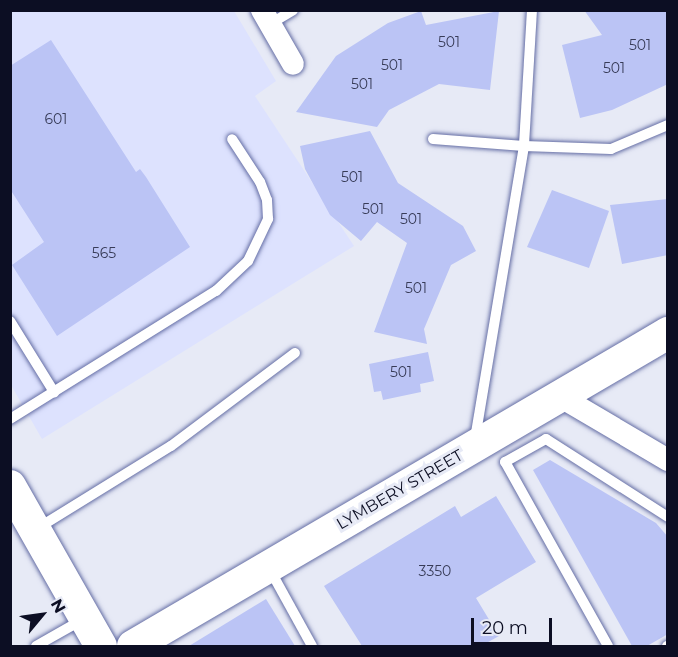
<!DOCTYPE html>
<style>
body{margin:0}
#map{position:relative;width:678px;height:657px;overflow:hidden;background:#e7eaf6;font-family:Montserrat,sans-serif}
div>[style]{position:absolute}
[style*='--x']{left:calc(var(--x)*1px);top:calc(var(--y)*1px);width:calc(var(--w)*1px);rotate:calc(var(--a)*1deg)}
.built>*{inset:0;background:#dde2fe}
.building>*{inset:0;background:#bbc4f5}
.roads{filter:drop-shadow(0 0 2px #656ea5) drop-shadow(0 0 2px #656ea5)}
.lane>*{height:10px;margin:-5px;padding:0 5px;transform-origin:5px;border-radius:5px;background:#fff}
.street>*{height:22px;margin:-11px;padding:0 11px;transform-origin:11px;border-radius:11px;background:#fff}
.secondary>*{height:32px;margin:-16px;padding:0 16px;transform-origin:16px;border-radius:16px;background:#fff}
span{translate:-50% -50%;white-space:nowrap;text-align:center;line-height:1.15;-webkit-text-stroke:6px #e7eaf6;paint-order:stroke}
.number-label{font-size:14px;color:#383c58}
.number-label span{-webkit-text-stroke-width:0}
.street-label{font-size:16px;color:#0c0e23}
.frame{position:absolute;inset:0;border:12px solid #0c0e23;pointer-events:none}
.north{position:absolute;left:12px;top:585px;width:60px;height:60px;-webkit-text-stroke:4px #e7eaf6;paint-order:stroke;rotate:61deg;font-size:16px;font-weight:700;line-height:24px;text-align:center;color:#0c0e23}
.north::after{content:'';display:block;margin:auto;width:21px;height:27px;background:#0c0e23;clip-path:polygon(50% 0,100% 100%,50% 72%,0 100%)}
.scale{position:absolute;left:471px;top:618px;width:81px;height:27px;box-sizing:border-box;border:3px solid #0c0e23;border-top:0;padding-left:8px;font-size:18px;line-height:21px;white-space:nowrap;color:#0c0e23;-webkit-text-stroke:4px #e7eaf6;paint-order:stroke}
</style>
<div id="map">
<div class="built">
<i style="clip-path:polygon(10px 11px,234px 11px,276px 81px,255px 96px,354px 246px,42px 439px,11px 385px)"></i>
</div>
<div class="building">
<i style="clip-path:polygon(584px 10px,668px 10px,668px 84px,612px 110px,580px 118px,562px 45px,602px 35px)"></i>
<i style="clip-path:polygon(421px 11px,426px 25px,499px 11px,490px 90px,439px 84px,389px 110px,377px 127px,296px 112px,336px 56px,388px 23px)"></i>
<i style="clip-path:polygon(51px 40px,136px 172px,140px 169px,146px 177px,190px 247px,57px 336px,12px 265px,44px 242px,10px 189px,10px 66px)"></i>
<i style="clip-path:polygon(370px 131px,398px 183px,463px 226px,476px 251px,451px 265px,424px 329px,427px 344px,374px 332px,407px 243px,377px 222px,361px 241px,330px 215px,305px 169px,300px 146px)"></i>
<i style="clip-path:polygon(552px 190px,609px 211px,589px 268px,527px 247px)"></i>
<i style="clip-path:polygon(668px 199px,668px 255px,622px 264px,610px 205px)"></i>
<i style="clip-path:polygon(428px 352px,434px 381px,420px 384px,421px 392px,383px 400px,381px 391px,374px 392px,369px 364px)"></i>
<i style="clip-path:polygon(550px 460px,656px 523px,668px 537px,668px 634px,647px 646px,632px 646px,533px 470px)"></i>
<i style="clip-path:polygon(496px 496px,536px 562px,476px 598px,499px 636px,481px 646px,362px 646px,324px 586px,455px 506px,461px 517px)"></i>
<i style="clip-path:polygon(266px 599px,295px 646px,189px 646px)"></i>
</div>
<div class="roads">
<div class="lane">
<i style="--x:532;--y:10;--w:136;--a:93.4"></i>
<i style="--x:524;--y:146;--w:87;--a:2"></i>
<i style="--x:611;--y:149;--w:62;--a:-22.8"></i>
<i style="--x:270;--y:24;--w:27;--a:-31"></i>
<i style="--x:433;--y:139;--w:91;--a:4.4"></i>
<i style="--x:524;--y:146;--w:298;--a:99.5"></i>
<i style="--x:10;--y:321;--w:84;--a:58.2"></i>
<i style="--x:10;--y:419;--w:243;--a:-31.9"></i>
<i style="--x:216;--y:291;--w:44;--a:-43.2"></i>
<i style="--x:248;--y:261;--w:47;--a:-64.5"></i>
<i style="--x:268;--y:219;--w:19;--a:-93"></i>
<i style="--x:267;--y:200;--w:19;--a:-111"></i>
<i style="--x:260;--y:182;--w:51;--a:-123.1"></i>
<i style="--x:38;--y:528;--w:156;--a:-31.7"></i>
<i style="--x:171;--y:446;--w:155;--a:-36.9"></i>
<i style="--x:269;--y:568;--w:89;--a:61.1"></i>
<i style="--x:36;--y:646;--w:53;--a:-29.5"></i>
<i style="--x:608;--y:646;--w:211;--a:-119.2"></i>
<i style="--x:505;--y:462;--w:47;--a:-29.3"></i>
<i style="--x:546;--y:439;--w:145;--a:32.6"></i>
<i style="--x:667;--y:646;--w:1;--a:0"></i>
</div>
<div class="street">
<i style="--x:262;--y:10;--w:62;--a:60.1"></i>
<i style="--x:561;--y:397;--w:124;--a:30.5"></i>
</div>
<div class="secondary">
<i style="--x:10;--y:486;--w:184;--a:60.4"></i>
<i style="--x:133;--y:646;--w:620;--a:-30.33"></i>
</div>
</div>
<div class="number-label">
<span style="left:449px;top:42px">501</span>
<span style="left:640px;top:45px">501</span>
<span style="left:392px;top:65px">501</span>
<span style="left:614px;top:68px">501</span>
<span style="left:362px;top:84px">501</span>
<span style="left:56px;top:119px">601</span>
<span style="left:352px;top:177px">501</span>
<span style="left:373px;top:209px">501</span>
<span style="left:411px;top:219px">501</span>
<span style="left:104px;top:253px">565</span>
<span style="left:416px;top:288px">501</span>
<span style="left:401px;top:372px">501</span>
<span style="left:435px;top:571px">3350</span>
</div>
<div class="street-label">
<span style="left:400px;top:490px;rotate:-30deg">LYMBERY STREET</span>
</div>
<div class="frame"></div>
<div class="north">N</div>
<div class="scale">20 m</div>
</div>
